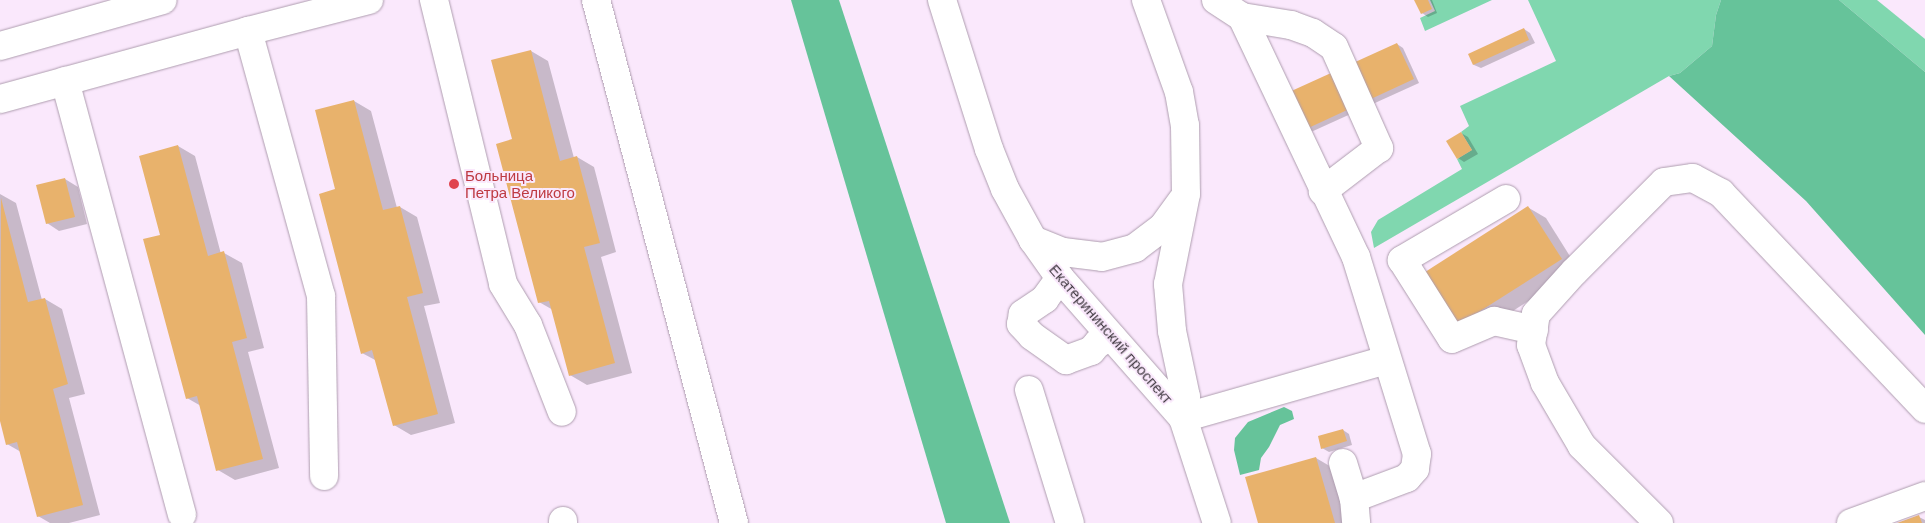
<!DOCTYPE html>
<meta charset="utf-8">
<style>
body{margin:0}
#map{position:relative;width:1925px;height:523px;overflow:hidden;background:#fae8fc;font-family:Arial,sans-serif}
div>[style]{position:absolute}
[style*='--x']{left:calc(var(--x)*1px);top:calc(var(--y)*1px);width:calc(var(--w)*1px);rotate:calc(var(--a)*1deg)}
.green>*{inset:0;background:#80d7af}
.forest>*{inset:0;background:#66c39a}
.shadow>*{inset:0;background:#0003}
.building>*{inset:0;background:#e8b26c}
.roads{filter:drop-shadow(0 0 1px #ae9daf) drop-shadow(0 0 1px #ae9daf)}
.minor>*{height:28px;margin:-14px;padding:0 14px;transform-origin:14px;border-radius:14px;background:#fff}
.dots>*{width:14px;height:14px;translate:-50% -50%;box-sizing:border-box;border:2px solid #fae8fc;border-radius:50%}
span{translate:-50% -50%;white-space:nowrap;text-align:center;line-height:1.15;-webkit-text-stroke:4px #fae8fc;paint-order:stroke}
.health-label{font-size:15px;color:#be3a42}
.left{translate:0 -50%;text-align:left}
.street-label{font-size:15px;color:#403941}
</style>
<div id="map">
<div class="green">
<i style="clip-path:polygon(1430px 0,1492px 0,1425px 31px,1420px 18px,1435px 11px)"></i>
<i style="clip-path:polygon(1528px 0,1721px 0,1716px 15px,1712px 46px,1680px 73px,1669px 76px,1374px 248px,1371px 232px,1378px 220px,1462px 169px,1457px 159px,1472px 150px,1461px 132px,1469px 126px,1460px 106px,1556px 61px)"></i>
<i style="clip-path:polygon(1839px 0,1877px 0,1925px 39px,1925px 72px)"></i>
</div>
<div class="forest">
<i style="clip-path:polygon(791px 0,839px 0,1010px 523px,946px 523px)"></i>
<i style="clip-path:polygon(1721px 0,1839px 0,1925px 72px,1925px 335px,1806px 201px,1669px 76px,1680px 73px,1712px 46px,1716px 15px)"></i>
<i style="clip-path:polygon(1284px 407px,1292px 411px,1294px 419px,1280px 425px,1269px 447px,1261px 458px,1259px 470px,1240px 475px,1234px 450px,1235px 438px,1248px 422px)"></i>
</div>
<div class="shadow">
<i style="clip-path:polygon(1416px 0,1432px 0,1437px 13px,1428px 17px,1422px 13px)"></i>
<i style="clip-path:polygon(1524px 29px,1530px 33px,1535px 43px,1481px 68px,1474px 65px,1470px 54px)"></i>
<i style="clip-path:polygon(1397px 44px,1403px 48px,1419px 83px,1311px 132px,1305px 129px)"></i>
<i style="clip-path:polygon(531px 51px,548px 61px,574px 158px,577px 157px,594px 167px,616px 252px,601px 257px,632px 373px,587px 385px,570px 375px,553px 310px,539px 302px,514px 140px)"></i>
<i style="clip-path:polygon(354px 101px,371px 111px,397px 208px,400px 207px,417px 217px,440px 303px,424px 306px,455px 423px,411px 435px,394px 425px,377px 361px,362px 353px,337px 190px)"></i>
<i style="clip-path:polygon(1461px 133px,1468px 137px,1478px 154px,1464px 162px,1458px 158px,1448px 141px)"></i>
<i style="clip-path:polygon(178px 146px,195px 156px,221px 254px,224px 253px,242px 263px,264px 348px,248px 352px,279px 468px,235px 480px,218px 470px,201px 406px,187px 398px,161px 236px)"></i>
<i style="clip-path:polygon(65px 179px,78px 187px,87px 224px,59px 231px,47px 223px)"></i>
<i style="clip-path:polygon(0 194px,16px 203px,42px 300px,45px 299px,62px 309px,85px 394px,69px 398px,100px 515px,69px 523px,50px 523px,38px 516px,21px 452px,7px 444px,0 416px)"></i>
<i style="clip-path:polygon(1529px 208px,1546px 218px,1578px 269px,1474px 336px,1456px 326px)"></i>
<i style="clip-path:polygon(1343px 430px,1349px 434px,1352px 445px,1329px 452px,1322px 448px)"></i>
<i style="clip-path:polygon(1316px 458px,1333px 468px,1348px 523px,1260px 523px)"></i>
<i style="clip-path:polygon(1919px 517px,1925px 520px,1925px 523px,1900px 523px)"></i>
</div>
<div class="building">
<i style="clip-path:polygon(1414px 0,1428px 0,1432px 9px,1421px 14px)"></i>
<i style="clip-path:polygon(1524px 28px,1529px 40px,1473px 65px,1468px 54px)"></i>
<i style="clip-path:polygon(1397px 43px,1414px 79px,1304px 130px,1287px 93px)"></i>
<i style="clip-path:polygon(531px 50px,560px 161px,577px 156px,600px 243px,584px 247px,615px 363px,569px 376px,549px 301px,538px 303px,496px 144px,512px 139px,491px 60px)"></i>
<i style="clip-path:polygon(354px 100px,383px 210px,400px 206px,423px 293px,407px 297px,438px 414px,393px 426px,372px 350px,361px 354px,319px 194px,335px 189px,315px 110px)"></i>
<i style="clip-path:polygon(1461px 132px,1472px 150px,1457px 159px,1446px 141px)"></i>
<i style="clip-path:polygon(178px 145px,208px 256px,224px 251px,247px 338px,232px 342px,263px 459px,216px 471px,197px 396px,186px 399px,143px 239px,160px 235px,139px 156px)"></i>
<i style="clip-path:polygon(65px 178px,75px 217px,46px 224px,36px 185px)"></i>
<i style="clip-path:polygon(1px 198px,28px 302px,45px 298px,68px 384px,53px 389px,83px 505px,37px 517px,17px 442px,6px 445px,0 421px)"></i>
<i style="clip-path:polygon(1528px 206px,1562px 259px,1455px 327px,1422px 274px)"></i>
<i style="clip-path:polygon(1343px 429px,1347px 441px,1321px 449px,1318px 436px)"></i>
<i style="clip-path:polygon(1316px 457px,1335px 523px,1258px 523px,1245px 477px)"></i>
<i style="clip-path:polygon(1919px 515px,1922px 523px,1897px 523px)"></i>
</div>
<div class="roads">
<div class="minor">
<i style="--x:434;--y:0;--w:292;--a:76.3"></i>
<i style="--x:503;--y:284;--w:48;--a:58.6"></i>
<i style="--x:528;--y:325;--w:93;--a:68.7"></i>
<i style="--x:596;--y:0;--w:541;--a:75.22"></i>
<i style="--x:942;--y:0;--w:156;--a:72.5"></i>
<i style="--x:989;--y:149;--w:43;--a:68.2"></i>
<i style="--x:1005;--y:189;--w:58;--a:61.2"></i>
<i style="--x:1033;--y:240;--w:47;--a:54.6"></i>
<i style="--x:1060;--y:278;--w:186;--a:48.7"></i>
<i style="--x:1183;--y:418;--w:110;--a:72.1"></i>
<i style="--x:1146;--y:0;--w:98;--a:70.3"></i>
<i style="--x:1179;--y:92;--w:34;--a:80"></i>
<i style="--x:1185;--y:125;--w:69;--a:89.2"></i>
<i style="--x:1186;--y:194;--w:92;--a:101.3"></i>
<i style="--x:1168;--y:284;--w:47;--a:85.1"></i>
<i style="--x:1172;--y:331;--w:67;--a:78"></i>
<i style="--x:1186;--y:397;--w:21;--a:98"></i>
<i style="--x:1216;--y:0;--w:31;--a:33"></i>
<i style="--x:1242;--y:17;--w:266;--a:64.6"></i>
<i style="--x:1356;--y:257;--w:206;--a:72.8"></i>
<i style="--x:1417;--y:454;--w:15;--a:98"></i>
<i style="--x:1415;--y:469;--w:12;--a:132"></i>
<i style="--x:1407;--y:478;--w:57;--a:159.3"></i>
<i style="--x:1242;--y:17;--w:50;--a:9.3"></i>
<i style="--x:1291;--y:25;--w:23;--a:20"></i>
<i style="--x:1313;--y:33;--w:25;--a:34"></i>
<i style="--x:1334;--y:47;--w:111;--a:66"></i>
<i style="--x:1379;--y:148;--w:71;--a:142.5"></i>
<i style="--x:248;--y:31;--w:275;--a:74.6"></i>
<i style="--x:321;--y:296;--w:180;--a:89"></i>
<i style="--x:0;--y:46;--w:169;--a:-15.8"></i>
<i style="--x:65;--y:81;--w:449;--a:74.9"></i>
<i style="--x:0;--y:99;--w:257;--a:-15.3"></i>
<i style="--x:248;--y:31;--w:125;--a:-14.4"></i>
<i style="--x:1506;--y:199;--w:121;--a:149.6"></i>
<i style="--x:1402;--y:260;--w:93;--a:57.7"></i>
<i style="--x:1452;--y:339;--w:46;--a:-23.2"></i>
<i style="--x:1494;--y:321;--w:41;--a:12.7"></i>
<i style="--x:1033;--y:240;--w:32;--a:22"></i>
<i style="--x:1063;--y:252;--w:39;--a:7"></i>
<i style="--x:1102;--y:257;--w:34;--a:-15"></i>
<i style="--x:1135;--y:248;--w:34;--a:-37"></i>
<i style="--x:1162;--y:228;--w:34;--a:-54"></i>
<i style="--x:1060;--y:278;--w:26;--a:126"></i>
<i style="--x:1045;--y:299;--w:27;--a:146"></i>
<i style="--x:1023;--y:314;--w:10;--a:101"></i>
<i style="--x:1021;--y:324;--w:16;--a:47"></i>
<i style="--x:1032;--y:336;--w:42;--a:35.2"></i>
<i style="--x:1066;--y:360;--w:27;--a:-20"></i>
<i style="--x:1091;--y:351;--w:11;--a:-49"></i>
<i style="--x:1098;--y:343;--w:15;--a:-23"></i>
<i style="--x:1029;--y:390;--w:139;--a:72.9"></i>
<i style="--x:1183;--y:418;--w:212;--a:-15.9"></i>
<i style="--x:1343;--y:463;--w:37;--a:73"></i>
<i style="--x:1354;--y:498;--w:25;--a:85"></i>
<i style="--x:563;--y:521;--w:2;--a:90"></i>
<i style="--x:1659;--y:523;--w:109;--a:-135"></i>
<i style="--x:1582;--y:446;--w:73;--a:-120.4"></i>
<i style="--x:1545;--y:383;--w:40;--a:-110.2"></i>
<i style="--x:1531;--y:345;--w:31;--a:-81"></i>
<i style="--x:1536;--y:314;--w:57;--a:-47.9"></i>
<i style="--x:1574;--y:272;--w:127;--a:-45"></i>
<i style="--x:1664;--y:182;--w:29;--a:-8"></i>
<i style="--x:1693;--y:178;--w:32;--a:28"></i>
<i style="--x:1721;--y:193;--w:297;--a:46.6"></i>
<i style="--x:1851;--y:523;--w:79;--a:-20"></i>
</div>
</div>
<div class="dots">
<i style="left:454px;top:184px;background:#e0444e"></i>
</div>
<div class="health-label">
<span class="left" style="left:465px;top:184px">Больница<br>Петра Великого</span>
</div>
<div class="street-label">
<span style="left:1111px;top:334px;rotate:49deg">Екатерининский проспект</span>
</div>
</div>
